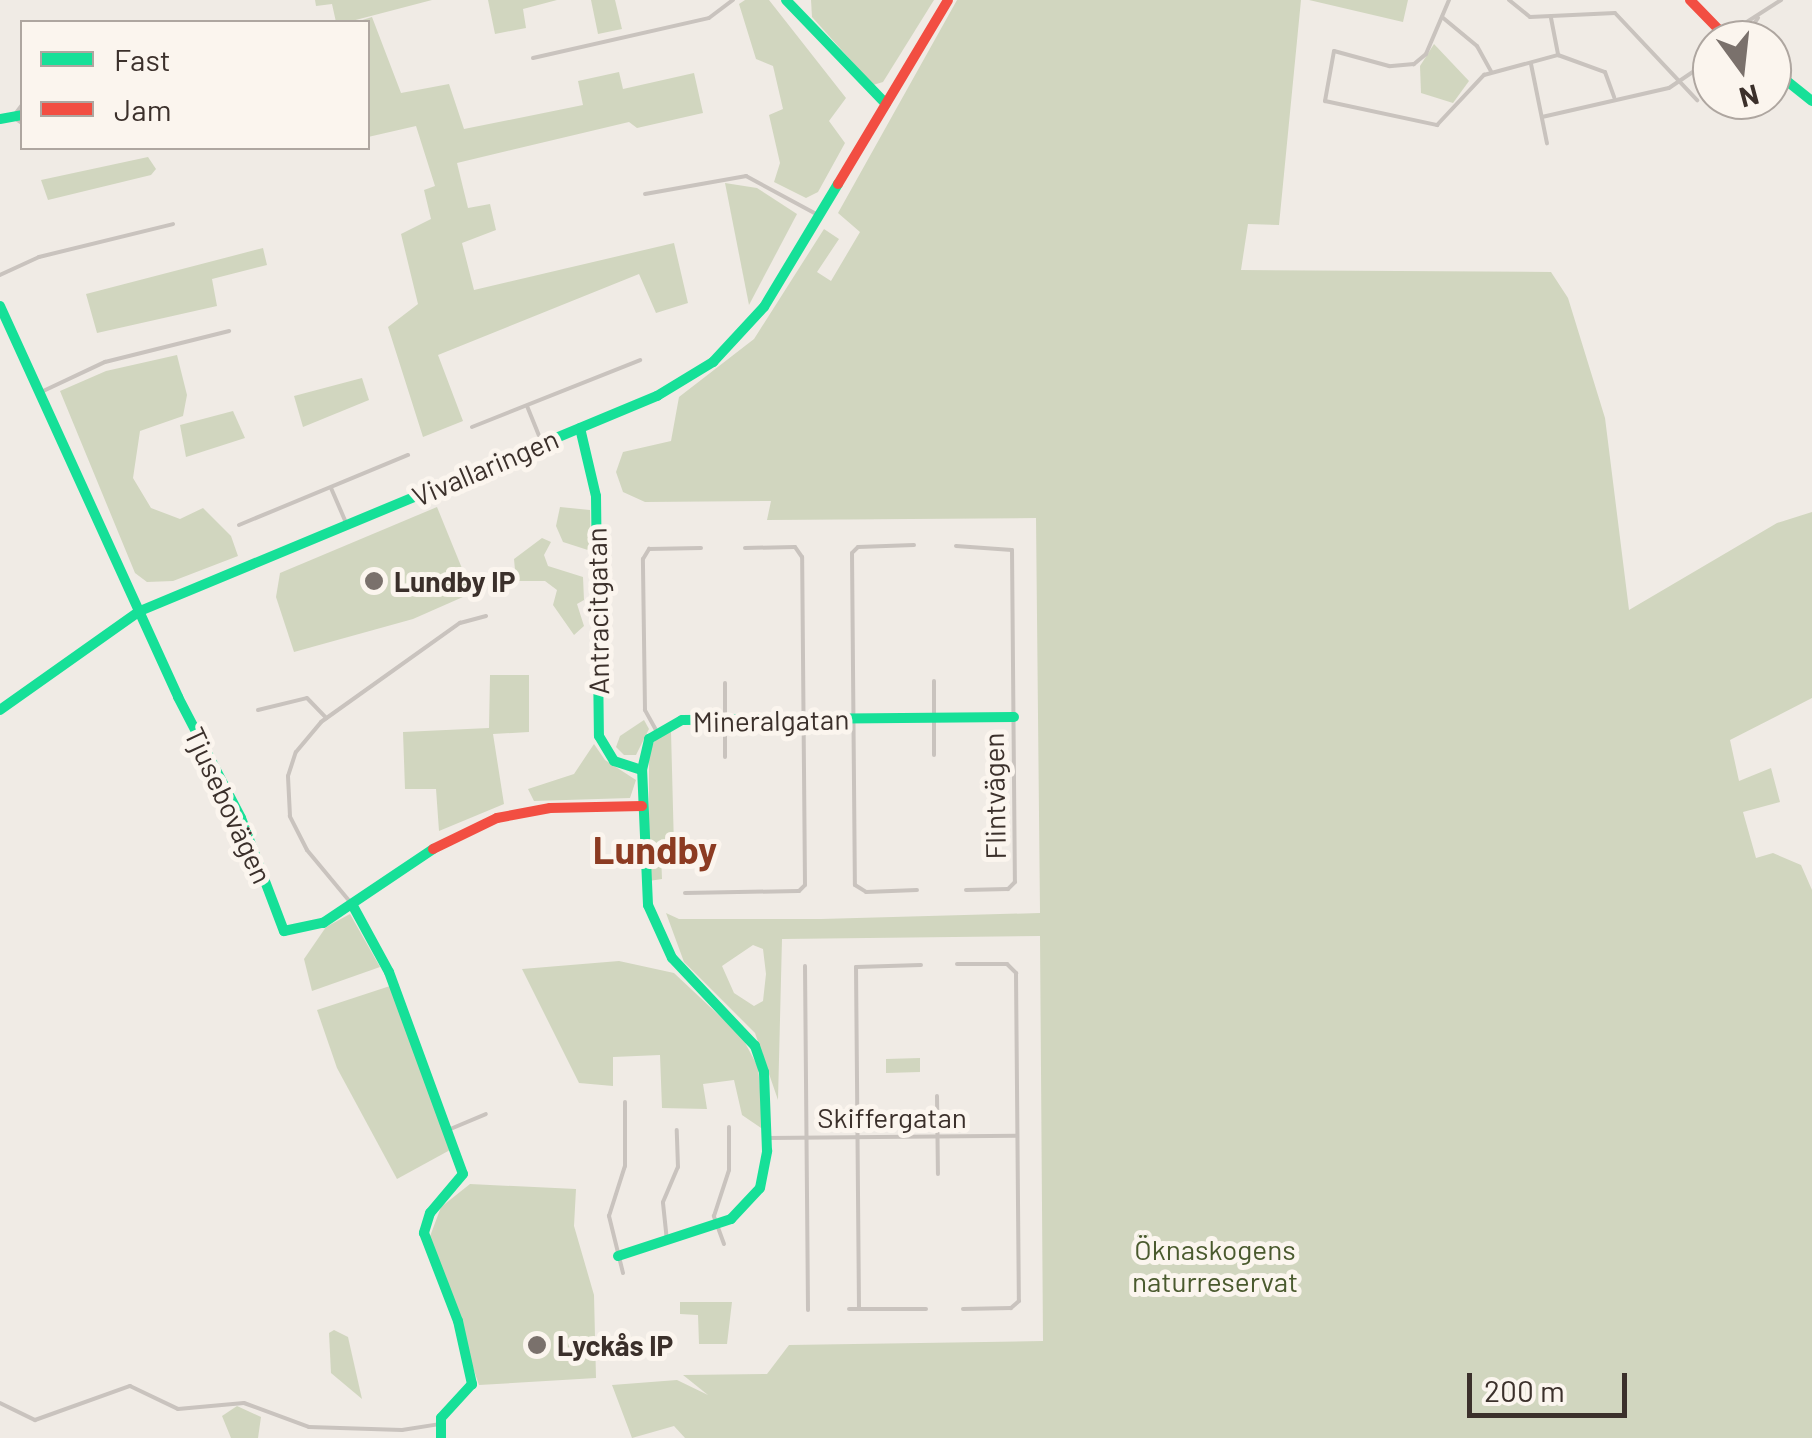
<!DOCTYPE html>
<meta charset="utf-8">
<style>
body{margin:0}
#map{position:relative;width:1812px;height:1438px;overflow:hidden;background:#f0ebe5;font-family:Barlow,sans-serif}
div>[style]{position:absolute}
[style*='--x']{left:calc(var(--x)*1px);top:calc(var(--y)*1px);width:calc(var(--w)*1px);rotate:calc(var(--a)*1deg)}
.green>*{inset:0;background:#d1d6bf}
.street>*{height:4px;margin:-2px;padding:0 2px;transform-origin:2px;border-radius:2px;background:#c9c3be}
.fast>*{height:10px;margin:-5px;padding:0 5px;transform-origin:5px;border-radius:5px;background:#16e098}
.jam>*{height:10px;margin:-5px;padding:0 5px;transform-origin:5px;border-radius:5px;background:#f24e42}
.dots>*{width:28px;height:28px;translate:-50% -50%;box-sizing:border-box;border:5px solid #fbf5ee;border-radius:50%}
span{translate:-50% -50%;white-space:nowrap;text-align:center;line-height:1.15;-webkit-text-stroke:10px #fbf5ee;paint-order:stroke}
.street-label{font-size:28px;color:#3b302b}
.poi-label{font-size:28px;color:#3b302b;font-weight:700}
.left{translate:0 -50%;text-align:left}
.park-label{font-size:28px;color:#4a5a2e}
.district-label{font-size:38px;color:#8c3b22;font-weight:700}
.legend{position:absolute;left:20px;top:20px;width:350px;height:130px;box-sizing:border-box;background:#fbf5ee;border:2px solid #aea6a0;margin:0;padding:12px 18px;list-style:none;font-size:30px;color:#3b302b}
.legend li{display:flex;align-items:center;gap:20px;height:50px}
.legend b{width:50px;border:2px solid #aea6a0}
.north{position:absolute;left:1692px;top:20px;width:100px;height:100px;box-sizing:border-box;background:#fbf5ee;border:2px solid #aea6a0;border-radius:50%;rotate:165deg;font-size:28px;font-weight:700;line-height:40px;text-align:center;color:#3b302b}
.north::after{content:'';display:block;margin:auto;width:35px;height:45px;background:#7a716c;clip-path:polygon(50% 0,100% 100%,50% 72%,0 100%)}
.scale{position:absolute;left:1467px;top:1373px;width:160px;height:45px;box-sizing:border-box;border:5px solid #3b302b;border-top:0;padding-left:12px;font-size:30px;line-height:35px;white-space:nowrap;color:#3b302b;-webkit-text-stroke:8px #fbf5ee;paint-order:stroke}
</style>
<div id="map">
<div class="green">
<i style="clip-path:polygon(315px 0,432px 0,348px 22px,336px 22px,332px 4px,316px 6px)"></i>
<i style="clip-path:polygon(488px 0,557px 0,523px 9px,526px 28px,495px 34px)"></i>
<i style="clip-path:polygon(591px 0,615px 0,622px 29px,598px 34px)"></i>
<i style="clip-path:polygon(745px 0,769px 0,846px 98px,829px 121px,845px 143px,818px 192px,806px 198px,774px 182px,780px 163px,769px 115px,783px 109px,773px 66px,756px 59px,739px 4px)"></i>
<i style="clip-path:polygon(811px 0,934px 0,883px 82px,873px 85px,812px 17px)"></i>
<i style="clip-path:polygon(evenodd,957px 0,1301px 0,1279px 225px,1248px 224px,1241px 270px,1551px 272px,1568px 298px,1605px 418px,1629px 610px,1777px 523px,1812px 512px,1812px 698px,1730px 740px,1739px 781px,1771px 768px,1780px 802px,1743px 812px,1756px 858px,1773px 853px,1801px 865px,1812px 890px,1812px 1438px,685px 1438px,674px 1426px,632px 1438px,612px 1385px,677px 1380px,708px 1395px,683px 1375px,767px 1374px,789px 1345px,1043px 1341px,1040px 936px,782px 939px,778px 1100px,755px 1033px,684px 962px,666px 913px,679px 919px,821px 919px,1040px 913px,1036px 518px,767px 520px,771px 501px,645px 502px,623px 492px,616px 472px,623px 452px,671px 441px,679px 397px,754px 339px,824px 229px,839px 239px,817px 272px,831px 281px,860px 232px,838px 213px,957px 0,753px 945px,763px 949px,766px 974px,763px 1001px,754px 1006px,734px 993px,722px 966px,753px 945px)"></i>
<i style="clip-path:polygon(1309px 0,1408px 0,1403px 22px)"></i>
<i style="clip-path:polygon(372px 17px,401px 93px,449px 84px,464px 129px,583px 105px,578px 81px,619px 72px,623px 89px,694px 73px,703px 113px,637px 128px,629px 122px,457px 163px,468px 208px,490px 204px,496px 230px,462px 243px,474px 290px,674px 243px,688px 303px,656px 313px,639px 274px,438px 355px,463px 421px,423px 437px,388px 327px,418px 304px,401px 234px,431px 219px,424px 190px,435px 186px,416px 126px,368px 137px,368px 22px,356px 22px)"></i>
<i style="clip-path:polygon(1434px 44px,1469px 81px,1453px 103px,1421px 93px,1420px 66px)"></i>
<i style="clip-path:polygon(148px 157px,156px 169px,151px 175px,48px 200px,41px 180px)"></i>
<i style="clip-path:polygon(725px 183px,757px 188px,797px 214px,749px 305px)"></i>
<i style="clip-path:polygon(263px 248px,267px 265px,212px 279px,217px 306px,97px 333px,86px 294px)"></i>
<i style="clip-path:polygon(177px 355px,187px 395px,183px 416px,140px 431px,133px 478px,151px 508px,180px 519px,203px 508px,231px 536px,238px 556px,173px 581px,147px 582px,135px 573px,60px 391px,106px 371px)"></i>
<i style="clip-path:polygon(362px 378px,369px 400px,303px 427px,294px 396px)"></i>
<i style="clip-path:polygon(233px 411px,245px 438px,186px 457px,180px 425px)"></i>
<i style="clip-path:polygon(437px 507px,472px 593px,413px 619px,294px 652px,276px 597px,280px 573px)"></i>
<i style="clip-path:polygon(560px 507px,590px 510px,591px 551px,563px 542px,556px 526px)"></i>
<i style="clip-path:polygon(542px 538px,551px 542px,544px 555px,548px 566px,583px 577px,584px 600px,577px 604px,584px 626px,574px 635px,553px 605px,557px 590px,545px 581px,516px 581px,514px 559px)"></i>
<i style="clip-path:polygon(490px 675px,529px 675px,529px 732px,493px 734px,504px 804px,439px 831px,436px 789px,405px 789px,403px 732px,489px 728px)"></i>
<i style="clip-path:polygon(644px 720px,649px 729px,636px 755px,624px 755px,616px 747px,620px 736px)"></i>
<i style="clip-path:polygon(671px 731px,674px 847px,661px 853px,662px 879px,649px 881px,649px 750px,660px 733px)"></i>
<i style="clip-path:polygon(594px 744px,605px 760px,636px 780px,630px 798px,534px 801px,528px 789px,574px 774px)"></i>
<i style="clip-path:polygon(350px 914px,380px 967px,312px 991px,304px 959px,326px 927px)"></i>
<i style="clip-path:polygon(619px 961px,674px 973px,742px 1037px,758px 1067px,764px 1130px,742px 1115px,734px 1080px,703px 1084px,707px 1109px,662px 1108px,660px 1055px,613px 1057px,613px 1086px,579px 1083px,522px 969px)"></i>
<i style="clip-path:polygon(390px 986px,450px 1150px,397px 1179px,337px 1068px,317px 1010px)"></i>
<i style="clip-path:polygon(920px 1058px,920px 1072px,886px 1073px,886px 1059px)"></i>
<i style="clip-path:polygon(470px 1184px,576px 1189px,574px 1226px,594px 1295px,596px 1378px,479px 1385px,429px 1239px,441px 1207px)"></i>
<i style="clip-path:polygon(680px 1302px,732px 1302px,727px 1344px,699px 1344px,698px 1315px,680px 1314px)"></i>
<i style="clip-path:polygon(334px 1330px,348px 1337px,362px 1399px,331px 1373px,329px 1333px)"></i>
<i style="clip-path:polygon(237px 1406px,261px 1417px,258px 1438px,231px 1438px,222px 1416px)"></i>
</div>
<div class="street">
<i style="--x:1449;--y:0;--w:59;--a:113.1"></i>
<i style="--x:1426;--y:54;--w:16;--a:140"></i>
<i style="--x:1414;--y:64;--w:25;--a:175"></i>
<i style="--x:1389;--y:66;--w:57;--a:-164.7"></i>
<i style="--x:1334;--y:51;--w:51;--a:100.2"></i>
<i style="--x:1325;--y:101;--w:115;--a:12.1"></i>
<i style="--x:1437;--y:125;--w:69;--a:-46.8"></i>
<i style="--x:1484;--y:75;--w:77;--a:-15.1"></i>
<i style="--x:1509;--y:0;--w:27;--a:39"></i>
<i style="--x:1530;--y:17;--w:85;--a:-2.7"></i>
<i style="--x:1615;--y:13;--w:120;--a:46.7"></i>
<i style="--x:1442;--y:17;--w:45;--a:39.6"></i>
<i style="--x:1477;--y:46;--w:29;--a:61"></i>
<i style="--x:1551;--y:18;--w:38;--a:79"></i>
<i style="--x:1558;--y:55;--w:50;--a:19.9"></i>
<i style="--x:1605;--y:72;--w:27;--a:70"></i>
<i style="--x:1739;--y:27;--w:50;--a:-32.7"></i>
<i style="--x:1746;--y:35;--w:21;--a:-55"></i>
<i style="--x:1723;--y:40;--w:2;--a:-63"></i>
<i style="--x:533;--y:58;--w:180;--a:-12.8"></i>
<i style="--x:709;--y:18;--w:30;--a:-37"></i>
<i style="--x:1531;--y:64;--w:81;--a:78.6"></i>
<i style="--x:22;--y:105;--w:15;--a:127"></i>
<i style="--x:13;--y:117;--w:11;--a:34"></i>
<i style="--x:1542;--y:117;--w:130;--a:-12.9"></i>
<i style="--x:1669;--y:88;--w:52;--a:-34"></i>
<i style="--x:645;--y:194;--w:103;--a:-10.1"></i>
<i style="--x:746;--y:176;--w:84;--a:28.4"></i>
<i style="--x:0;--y:275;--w:43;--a:-24.8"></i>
<i style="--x:39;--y:257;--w:138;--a:-13.8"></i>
<i style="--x:39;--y:393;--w:73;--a:-25.2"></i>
<i style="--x:105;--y:362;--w:128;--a:-14"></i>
<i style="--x:527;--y:406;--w:40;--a:68"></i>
<i style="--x:472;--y:427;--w:181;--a:-21.7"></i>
<i style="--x:331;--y:488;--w:40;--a:66.6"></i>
<i style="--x:239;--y:525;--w:183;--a:-22.5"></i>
<i style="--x:914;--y:545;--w:56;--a:178"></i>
<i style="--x:858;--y:547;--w:8;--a:135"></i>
<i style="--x:852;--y:553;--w:332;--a:89.5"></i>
<i style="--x:855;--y:885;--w:13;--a:32"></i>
<i style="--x:866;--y:892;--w:51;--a:-2.2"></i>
<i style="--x:956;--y:546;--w:56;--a:4.1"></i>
<i style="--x:1012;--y:550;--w:332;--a:89.5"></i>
<i style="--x:1015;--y:882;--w:10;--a:135"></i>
<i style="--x:1008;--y:889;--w:42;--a:178.6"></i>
<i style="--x:934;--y:681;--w:74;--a:90"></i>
<i style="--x:725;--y:683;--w:74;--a:90"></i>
<i style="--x:258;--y:710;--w:50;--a:-13.8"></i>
<i style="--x:307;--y:698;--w:28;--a:46"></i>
<i style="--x:656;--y:730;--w:23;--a:-119"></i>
<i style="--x:645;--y:710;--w:151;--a:-90.8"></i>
<i style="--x:643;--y:559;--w:12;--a:-59"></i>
<i style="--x:649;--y:549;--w:52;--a:-1.1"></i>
<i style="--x:685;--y:893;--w:114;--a:-1"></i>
<i style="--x:799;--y:891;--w:8;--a:-45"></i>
<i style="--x:805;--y:885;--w:328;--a:-90.5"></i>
<i style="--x:802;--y:557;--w:12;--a:-125"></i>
<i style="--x:795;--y:547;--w:50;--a:178.9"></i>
<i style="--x:351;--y:903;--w:69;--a:-129.7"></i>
<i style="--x:307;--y:850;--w:38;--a:-117"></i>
<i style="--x:290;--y:816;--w:40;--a:-92.9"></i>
<i style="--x:288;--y:776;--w:25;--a:-72"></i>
<i style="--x:296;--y:752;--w:39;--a:-50"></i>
<i style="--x:321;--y:722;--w:171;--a:-35.5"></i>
<i style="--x:460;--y:623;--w:27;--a:-15"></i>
<i style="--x:957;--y:964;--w:50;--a:0"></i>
<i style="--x:1007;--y:964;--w:13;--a:45"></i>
<i style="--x:1016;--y:973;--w:328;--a:89.5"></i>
<i style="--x:1019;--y:1301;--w:11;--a:139"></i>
<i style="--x:1011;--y:1308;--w:48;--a:178.8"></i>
<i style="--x:805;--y:966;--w:344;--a:89.5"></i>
<i style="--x:937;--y:1096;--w:78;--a:89.3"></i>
<i style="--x:448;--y:1130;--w:41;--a:-22.8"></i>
<i style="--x:768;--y:1138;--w:249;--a:-0.5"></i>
<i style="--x:667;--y:1241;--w:39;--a:-96"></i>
<i style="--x:663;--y:1202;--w:38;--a:-67"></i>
<i style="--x:678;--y:1167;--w:37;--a:-92"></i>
<i style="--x:724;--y:1244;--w:30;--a:-110"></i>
<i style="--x:714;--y:1216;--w:48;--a:-71.9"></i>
<i style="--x:729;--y:1170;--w:43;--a:-90"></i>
<i style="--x:623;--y:1273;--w:59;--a:-103.8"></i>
<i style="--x:609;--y:1216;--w:52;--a:-72.3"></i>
<i style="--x:625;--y:1166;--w:64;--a:-90"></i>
<i style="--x:849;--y:1309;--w:77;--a:0"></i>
<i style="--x:859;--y:1309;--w:342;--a:-90.5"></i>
<i style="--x:856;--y:967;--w:65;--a:-1.8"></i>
<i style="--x:0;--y:1403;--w:39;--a:26"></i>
<i style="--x:35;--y:1420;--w:101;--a:-19.7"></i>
<i style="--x:130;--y:1386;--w:53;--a:25.6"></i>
<i style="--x:178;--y:1409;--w:66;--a:-5.2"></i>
<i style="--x:244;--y:1403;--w:69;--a:20.3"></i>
<i style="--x:309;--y:1427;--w:93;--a:1.8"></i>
<i style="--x:402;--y:1430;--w:36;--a:-9"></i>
</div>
<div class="fast">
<i style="--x:786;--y:0;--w:144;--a:46.1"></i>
<i style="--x:1724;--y:35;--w:16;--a:-27"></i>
<i style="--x:1738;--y:28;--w:14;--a:56"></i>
<i style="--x:1772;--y:69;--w:51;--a:38.7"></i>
<i style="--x:0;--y:119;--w:22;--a:-10"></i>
<i style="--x:0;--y:306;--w:430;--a:65.5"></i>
<i style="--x:178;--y:697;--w:136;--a:62.5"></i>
<i style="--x:241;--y:818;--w:121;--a:69.2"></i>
<i style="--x:284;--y:931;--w:40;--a:-12"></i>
<i style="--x:323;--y:923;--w:133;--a:-33.9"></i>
<i style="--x:580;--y:428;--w:70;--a:76.8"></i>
<i style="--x:596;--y:496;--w:240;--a:89.3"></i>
<i style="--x:599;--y:736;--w:29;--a:59"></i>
<i style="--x:614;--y:761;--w:29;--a:18"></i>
<i style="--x:0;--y:710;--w:171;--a:-35.3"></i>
<i style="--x:140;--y:611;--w:560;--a:-22.58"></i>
<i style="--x:657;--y:396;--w:66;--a:-31.3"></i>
<i style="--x:713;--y:362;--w:75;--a:-47.2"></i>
<i style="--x:764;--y:307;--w:144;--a:-59"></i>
<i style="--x:353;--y:906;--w:75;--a:61.4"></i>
<i style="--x:389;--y:972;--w:215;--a:69.9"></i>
<i style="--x:463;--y:1174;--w:51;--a:130.2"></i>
<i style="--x:430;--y:1213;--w:21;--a:107"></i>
<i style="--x:424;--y:1233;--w:94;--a:68.9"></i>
<i style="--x:458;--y:1321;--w:65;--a:77.5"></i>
<i style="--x:472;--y:1384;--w:46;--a:132.4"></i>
<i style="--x:441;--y:1418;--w:20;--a:90"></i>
<i style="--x:618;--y:1256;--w:119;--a:-18.1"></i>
<i style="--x:731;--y:1219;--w:42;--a:-46.9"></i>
<i style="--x:760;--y:1188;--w:38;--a:-79"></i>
<i style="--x:767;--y:1151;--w:79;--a:-92.2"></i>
<i style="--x:764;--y:1072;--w:28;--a:-109"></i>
<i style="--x:755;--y:1046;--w:121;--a:-133.3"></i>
<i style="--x:672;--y:958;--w:58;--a:-114.4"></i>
<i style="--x:648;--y:905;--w:135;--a:-92.5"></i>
<i style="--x:642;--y:770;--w:32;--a:-77"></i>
<i style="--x:649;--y:739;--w:38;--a:-30"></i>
<i style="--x:682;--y:720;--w:332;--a:-0.5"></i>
</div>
<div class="jam">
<i style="--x:1690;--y:0;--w:49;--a:45.8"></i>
<i style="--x:838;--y:184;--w:214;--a:-59.1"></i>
<i style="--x:433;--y:849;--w:71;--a:-25.8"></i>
<i style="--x:497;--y:818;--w:54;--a:-10.7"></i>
<i style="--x:550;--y:808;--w:92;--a:-1.2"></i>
</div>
<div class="dots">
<i style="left:374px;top:581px;background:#7a716c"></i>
<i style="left:537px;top:1345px;background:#7a716c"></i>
</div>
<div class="street-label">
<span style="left:485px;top:467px;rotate:-23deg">Vivallaringen</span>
<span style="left:597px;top:611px;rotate:-91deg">Antracitgatan</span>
<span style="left:771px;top:720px;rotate:-1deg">Mineralgatan</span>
<span style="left:994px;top:796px;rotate:-91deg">Flintvägen</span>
<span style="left:229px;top:805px;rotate:65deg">Tjusebovägen</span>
<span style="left:892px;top:1117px">Skiffergatan</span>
</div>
<div class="poi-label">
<span class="left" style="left:394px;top:581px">Lundby IP</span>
<span class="left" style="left:557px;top:1345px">Lyckås IP</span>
</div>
<div class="park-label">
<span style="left:1215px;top:1265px">Öknaskogens<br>naturreservat</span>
</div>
<div class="district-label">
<span style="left:655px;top:850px">Lundby</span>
</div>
<ul class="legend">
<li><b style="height:12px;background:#16e098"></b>Fast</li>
<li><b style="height:12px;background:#f24e42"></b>Jam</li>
</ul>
<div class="north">N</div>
<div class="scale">200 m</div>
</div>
